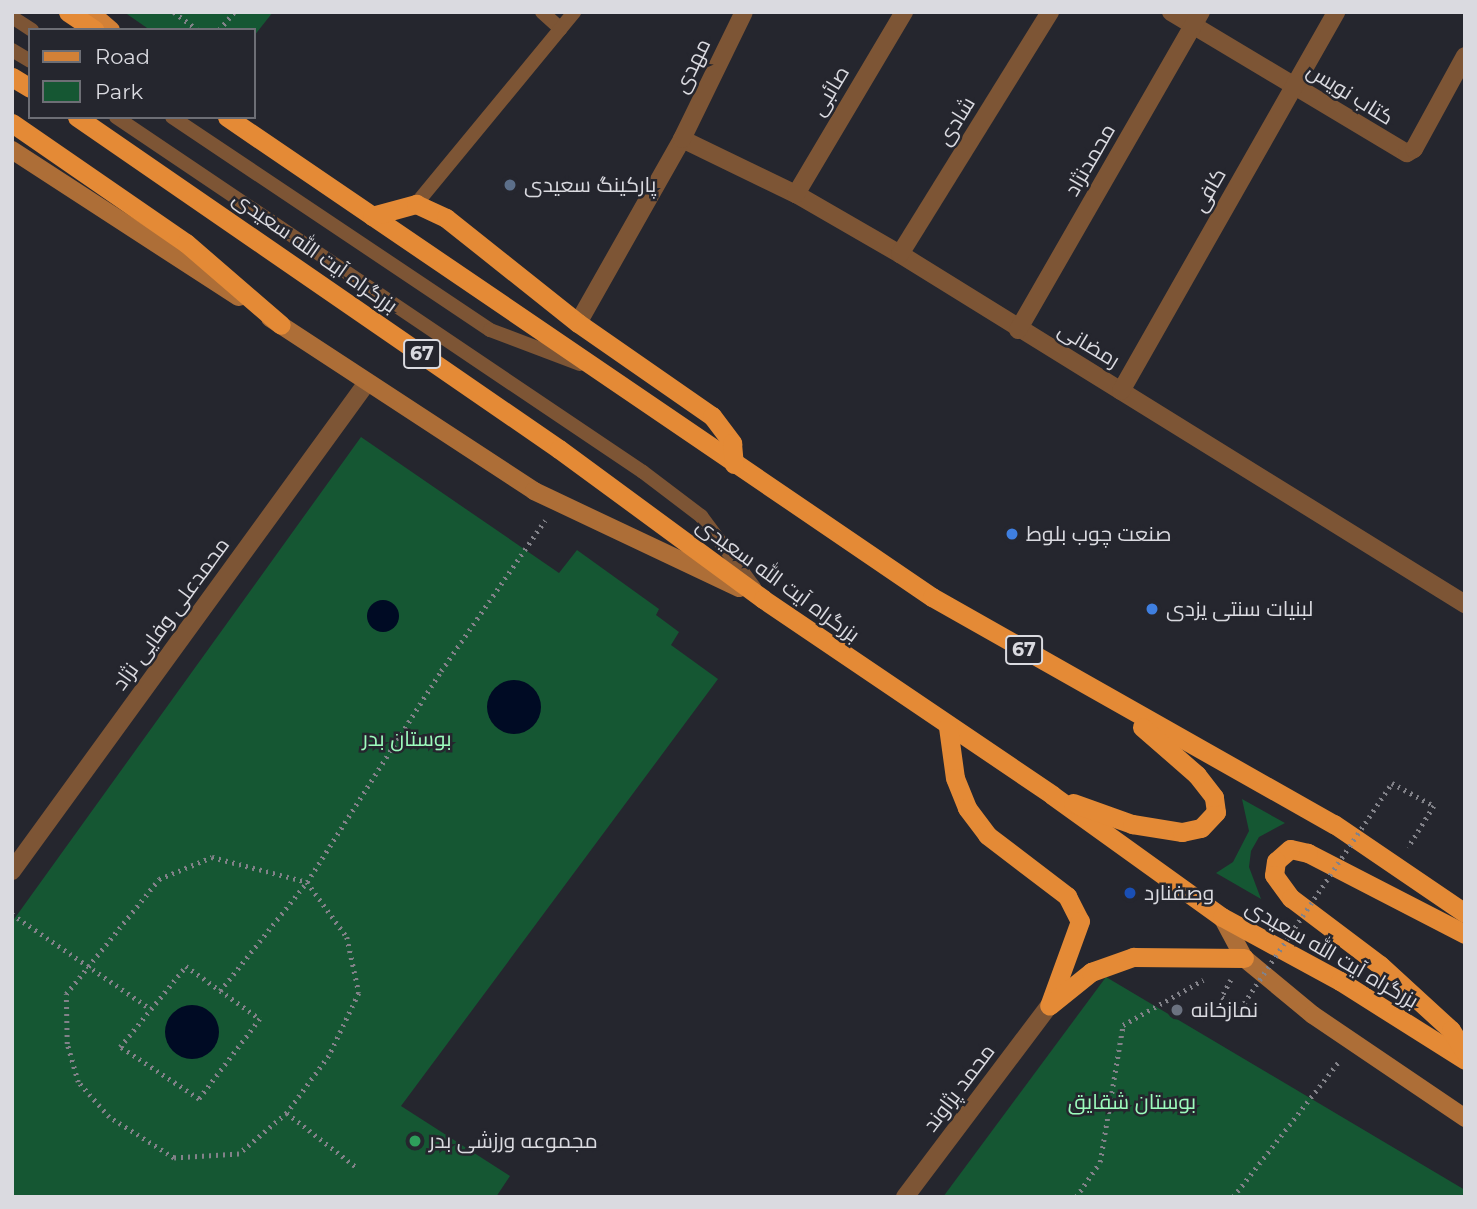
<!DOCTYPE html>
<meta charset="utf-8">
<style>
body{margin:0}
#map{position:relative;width:1477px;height:1209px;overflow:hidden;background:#25262e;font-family:Montserrat,Cairo,sans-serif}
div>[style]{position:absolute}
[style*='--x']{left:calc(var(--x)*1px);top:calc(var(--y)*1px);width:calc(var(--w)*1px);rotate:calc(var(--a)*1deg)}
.green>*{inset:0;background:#155733}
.water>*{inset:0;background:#000b24}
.round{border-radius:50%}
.path>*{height:4.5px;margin-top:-2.25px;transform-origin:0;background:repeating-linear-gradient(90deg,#828289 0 2px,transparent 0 7px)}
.service>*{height:14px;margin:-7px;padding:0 7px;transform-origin:7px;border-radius:7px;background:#7d5535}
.minor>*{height:18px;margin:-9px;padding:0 9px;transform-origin:9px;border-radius:9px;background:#7d5535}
.tertiary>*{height:18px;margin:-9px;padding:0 9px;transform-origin:9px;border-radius:9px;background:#7d5535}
.secondary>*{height:18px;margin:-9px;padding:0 9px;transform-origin:9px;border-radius:9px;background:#ad6e37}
.primary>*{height:18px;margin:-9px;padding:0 9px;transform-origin:9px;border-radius:9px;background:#d38137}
.trunk>*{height:19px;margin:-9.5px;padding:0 9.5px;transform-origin:9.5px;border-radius:9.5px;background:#e48a36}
.path-bridge>*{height:4.5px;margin-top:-2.25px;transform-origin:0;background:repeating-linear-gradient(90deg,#828289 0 2px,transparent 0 7px)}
.dots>*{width:19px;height:19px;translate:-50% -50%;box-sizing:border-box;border:4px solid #25262e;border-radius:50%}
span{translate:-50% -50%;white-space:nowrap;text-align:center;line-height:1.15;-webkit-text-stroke:5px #25262e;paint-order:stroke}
.shield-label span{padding:2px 5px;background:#25262e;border:2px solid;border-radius:5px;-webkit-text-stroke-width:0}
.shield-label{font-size:19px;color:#dadae0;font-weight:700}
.street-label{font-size:21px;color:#dadae0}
.poi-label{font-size:21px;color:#dadae0}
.left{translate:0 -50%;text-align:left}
.park-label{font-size:21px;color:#9cfcbd}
.frame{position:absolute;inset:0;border:14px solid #dadae0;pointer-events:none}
.legend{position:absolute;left:28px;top:28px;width:228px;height:91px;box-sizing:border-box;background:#25262e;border:2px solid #6d6e75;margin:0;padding:9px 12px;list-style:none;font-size:21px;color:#dadae0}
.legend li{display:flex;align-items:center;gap:14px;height:35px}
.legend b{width:35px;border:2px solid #6d6e75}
</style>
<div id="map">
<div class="green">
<i style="clip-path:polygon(124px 12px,273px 12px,254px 36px,254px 30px,150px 30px)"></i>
<i style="clip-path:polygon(361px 437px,559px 573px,577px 550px,659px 609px,656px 615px,679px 632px,671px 645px,718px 679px,401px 1106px,510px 1176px,496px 1197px,12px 1197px,12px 922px)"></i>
<i style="clip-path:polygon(1242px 799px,1285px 823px,1259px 837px,1251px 851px,1249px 867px,1261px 899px,1216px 873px,1233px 862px,1249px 831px)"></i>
<i style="clip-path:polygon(1106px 977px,1465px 1190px,1465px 1191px,1461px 1197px,943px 1197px)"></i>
</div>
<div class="water">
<i class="round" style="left:367px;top:600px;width:32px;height:32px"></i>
<i class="round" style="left:487px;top:680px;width:54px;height:54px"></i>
<i class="round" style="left:165px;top:1005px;width:54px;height:54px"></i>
</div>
<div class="path">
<i style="--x:174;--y:12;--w:30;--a:37"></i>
<i style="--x:219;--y:30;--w:23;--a:-50"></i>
<i style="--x:1392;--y:783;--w:48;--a:28.7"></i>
<i style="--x:1434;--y:806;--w:49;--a:121.8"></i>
<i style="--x:212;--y:857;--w:98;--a:14.7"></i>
<i style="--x:307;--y:882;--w:68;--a:54"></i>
<i style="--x:347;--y:937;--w:57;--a:77.9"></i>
<i style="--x:359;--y:993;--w:70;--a:115.5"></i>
<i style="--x:329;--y:1056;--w:71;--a:126.4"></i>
<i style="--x:287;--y:1113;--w:63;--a:139.5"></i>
<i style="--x:239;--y:1154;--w:65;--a:176.5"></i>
<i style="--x:174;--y:1158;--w:77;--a:-147.8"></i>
<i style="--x:109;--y:1117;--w:47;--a:-131.5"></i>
<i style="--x:78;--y:1082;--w:40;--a:-106"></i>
<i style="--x:67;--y:1044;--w:50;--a:-91.1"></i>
<i style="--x:66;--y:994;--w:148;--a:-51"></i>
<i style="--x:159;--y:879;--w:57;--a:-22.5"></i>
<i style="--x:12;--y:914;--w:168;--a:34.4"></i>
<i style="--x:186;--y:966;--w:91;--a:35.6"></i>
<i style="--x:260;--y:1019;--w:101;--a:127.3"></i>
<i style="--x:199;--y:1099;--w:95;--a:-146.6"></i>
<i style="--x:120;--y:1047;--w:104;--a:-50.8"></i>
<i style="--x:1231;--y:980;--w:19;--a:118"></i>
<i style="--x:1222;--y:997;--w:22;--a:34"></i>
<i style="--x:220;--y:991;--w:139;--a:-51.4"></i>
<i style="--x:307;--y:882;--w:250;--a:-57.6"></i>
<i style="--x:441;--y:671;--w:183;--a:-55.4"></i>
<i style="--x:287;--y:1113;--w:88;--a:38"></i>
<i style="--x:1076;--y:1197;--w:42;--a:-55.6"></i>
<i style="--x:1100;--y:1162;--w:139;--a:-80.5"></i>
<i style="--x:1123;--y:1025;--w:92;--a:-29.4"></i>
<i style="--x:1233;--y:1197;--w:174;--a:-52"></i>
</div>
<div class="service">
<i style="--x:542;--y:12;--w:25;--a:42"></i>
<i style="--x:12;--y:17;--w:24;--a:33"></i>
<i style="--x:12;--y:50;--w:21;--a:31"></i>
<i style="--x:116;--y:117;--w:635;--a:33.97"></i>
<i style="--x:643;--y:472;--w:73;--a:37.2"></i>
<i style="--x:701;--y:516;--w:89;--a:53.3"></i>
<i style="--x:172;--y:117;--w:383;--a:33.8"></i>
<i style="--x:490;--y:330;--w:96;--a:20.7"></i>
<i style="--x:416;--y:204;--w:249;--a:-50.5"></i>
</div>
<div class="minor">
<i style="--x:1171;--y:12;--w:275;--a:30.9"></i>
<i style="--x:1407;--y:153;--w:8;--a:-30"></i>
<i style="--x:1414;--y:149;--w:106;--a:-61.3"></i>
<i style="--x:682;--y:139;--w:127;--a:25.8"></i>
<i style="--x:796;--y:194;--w:120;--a:30"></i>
<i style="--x:900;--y:254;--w:665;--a:31.78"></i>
<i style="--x:796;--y:194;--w:212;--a:-59.3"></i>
<i style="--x:900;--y:254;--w:285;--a:-58.2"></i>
<i style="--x:578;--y:323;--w:211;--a:-60.5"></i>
<i style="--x:682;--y:139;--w:141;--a:-64"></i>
<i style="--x:1018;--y:330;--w:367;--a:-60.1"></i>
<i style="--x:1121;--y:391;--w:436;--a:-60.4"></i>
</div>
<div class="tertiary">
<i style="--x:12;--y:871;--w:602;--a:-53.99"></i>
<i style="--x:905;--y:1197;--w:239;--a:-53"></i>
</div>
<div class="secondary">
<i style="--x:12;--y:150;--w:270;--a:33"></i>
<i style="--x:270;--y:318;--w:316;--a:33.2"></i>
<i style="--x:534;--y:491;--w:227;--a:25.3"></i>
<i style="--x:1222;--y:917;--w:47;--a:61.8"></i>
<i style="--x:1244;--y:958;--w:89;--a:39.6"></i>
<i style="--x:1313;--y:1015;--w:184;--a:34.1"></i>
</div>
<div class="primary">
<i style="--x:90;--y:12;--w:28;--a:41"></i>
</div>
<div class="trunk">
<i style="--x:68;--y:12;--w:32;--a:34"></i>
<i style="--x:12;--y:77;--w:21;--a:31"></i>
<i style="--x:77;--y:117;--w:585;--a:34.56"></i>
<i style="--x:559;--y:449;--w:253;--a:36.3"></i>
<i style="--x:763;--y:599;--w:349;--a:34.1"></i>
<i style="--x:1052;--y:795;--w:209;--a:35.7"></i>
<i style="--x:1222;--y:917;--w:134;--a:28.5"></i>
<i style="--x:1340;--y:981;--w:148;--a:32.3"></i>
<i style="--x:227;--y:117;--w:853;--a:34.25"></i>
<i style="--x:932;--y:597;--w:462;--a:29.5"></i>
<i style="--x:1334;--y:824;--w:158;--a:34.2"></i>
<i style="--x:12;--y:123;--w:211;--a:34.6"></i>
<i style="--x:186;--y:243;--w:125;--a:40.8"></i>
<i style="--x:372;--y:216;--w:46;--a:-15.3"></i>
<i style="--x:416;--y:204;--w:33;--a:25"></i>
<i style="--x:446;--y:218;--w:169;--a:38.5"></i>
<i style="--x:578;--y:323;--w:163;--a:34.8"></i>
<i style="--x:712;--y:416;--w:34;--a:53"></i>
<i style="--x:732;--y:443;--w:21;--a:85"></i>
<i style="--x:948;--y:727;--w:51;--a:82.2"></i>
<i style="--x:955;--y:778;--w:32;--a:68"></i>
<i style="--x:967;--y:808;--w:34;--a:53"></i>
<i style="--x:987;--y:835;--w:101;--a:37.3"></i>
<i style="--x:1067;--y:896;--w:28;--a:63"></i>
<i style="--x:1080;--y:921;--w:90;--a:110"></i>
<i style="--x:1073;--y:803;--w:63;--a:19.6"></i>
<i style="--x:1132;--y:824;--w:51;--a:9.1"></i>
<i style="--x:1182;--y:832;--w:19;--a:-12"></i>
<i style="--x:1201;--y:828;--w:22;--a:-47"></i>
<i style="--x:1216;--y:812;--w:15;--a:-98"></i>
<i style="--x:1214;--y:797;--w:28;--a:-128"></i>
<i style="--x:1197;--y:775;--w:73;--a:-138.9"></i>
<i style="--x:1465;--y:934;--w:177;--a:-152.7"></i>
<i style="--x:1308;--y:853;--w:18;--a:-167"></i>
<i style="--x:1290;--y:849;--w:18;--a:139"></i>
<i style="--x:1276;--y:861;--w:14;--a:98"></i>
<i style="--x:1274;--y:875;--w:29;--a:54"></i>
<i style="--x:1291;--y:898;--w:111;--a:37"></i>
<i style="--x:1380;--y:965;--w:96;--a:42.5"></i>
<i style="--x:1451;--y:1030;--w:26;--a:58"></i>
<i style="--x:1050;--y:1005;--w:53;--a:-38.8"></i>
<i style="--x:1091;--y:972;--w:45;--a:-19.7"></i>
<i style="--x:1133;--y:957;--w:111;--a:0.5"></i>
</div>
<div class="path-bridge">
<i style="--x:1240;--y:1009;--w:272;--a:-56.1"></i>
</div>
<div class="dots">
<i style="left:510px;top:185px;background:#5c6f8a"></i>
<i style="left:1012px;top:534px;background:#3f7fe0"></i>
<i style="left:1152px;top:609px;background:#3f7fe0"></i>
<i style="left:1130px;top:893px;background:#1a4fb4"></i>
<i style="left:1177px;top:1010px;background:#6b7280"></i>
<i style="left:415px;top:1141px;background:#2e9e5b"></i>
</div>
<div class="shield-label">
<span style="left:422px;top:354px">67</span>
<span style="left:1024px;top:650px">67</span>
</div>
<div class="street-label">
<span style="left:692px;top:66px;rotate:-64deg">مهدی</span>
<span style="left:830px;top:91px;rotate:-59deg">صائبی</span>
<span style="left:1350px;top:94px;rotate:32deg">کتاب نویس</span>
<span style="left:956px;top:121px;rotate:-58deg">شادی</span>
<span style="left:1090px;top:160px;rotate:-60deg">محمدنژاد</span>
<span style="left:1209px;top:190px;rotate:-60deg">کافی</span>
<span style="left:315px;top:252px;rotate:35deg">بزرگراه آیت الله سعیدی</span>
<span style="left:1089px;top:345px;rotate:31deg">رمضانی</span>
<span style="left:778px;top:580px;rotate:36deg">بزرگراه آیت الله سعیدی</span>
<span style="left:171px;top:614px;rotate:-54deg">محمدعلی وفایی نژاد</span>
<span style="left:1332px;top:954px;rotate:30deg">بزرگراه آیت الله سعیدی</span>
<span style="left:959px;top:1088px;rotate:-53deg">محمد پژاوند</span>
</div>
<div class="poi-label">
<span class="left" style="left:524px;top:185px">پارکینگ سعیدی</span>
<span class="left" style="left:1026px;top:534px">صنعت چوب بلوط</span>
<span class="left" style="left:1166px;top:609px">لبنیات سنتی یزدی</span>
<span class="left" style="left:1144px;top:893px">وصفنارد</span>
<span class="left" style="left:1191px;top:1010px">نمازخانه</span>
<span class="left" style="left:429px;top:1141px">مجموعه ورزشی بدر</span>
</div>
<div class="park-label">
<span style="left:407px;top:739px">بوستان بدر</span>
<span style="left:1132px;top:1102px">بوستان شقایق</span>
</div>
<div class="frame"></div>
<ul class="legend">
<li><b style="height:9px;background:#d38137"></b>Road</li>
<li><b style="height:19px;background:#155733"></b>Park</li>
</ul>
</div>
